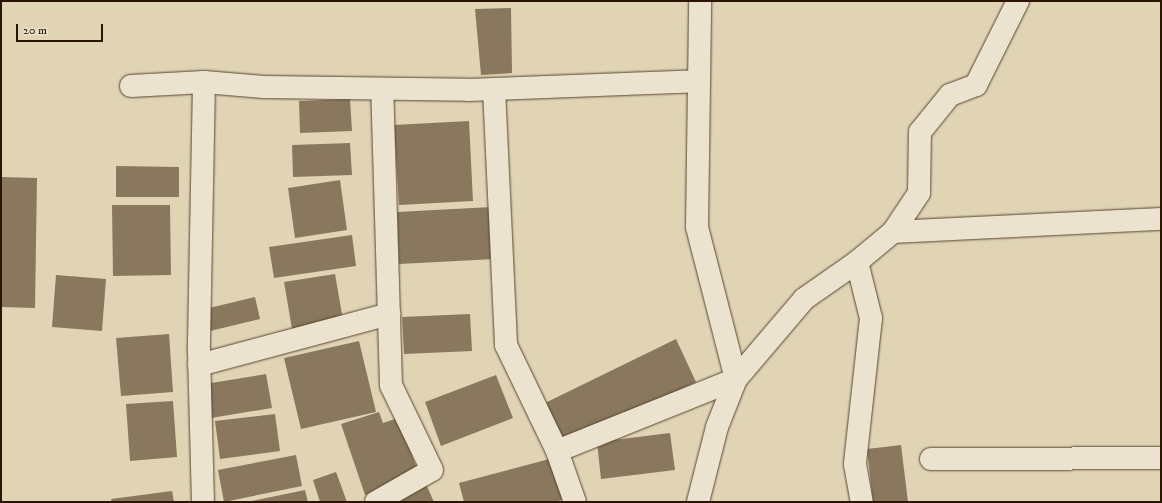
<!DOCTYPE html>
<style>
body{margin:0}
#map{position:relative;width:1162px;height:503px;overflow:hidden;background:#e0d4b5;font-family:"IM FELL DW Pica",serif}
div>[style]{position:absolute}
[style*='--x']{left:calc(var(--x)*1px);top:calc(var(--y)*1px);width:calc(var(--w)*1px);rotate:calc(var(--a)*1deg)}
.building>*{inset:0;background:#89785e}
.roads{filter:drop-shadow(0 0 1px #58452d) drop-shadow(0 0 1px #58452d)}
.minor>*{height:22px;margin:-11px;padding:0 11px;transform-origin:11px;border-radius:11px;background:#ebe3cf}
span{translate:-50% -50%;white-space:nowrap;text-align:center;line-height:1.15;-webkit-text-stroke:3px #ebe3cf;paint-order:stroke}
.frame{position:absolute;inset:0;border:2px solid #2b1500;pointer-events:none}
.scale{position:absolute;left:16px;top:24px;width:87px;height:18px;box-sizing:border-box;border:2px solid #2b1500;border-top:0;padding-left:5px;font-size:12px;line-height:14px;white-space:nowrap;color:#2b1500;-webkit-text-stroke:3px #ebe3cf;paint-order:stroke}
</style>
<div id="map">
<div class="building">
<i style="clip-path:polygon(511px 8px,512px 73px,481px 75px,475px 9px)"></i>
<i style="clip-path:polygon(350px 99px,352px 131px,300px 133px,299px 101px)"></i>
<i style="clip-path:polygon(469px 121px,473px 201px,399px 205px,394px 125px)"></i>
<i style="clip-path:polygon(350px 143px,352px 175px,293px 177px,292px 145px)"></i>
<i style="clip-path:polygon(116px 166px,179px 167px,179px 197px,116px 197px)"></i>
<i style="clip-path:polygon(1px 177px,37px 178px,35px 308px,1px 307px)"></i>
<i style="clip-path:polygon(340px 180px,347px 230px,295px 238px,288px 188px)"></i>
<i style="clip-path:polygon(112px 205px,170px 205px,171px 275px,113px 276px)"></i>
<i style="clip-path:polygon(492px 207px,495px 259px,399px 264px,397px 212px)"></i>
<i style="clip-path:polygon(352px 235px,356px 266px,274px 278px,269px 247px)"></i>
<i style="clip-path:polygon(335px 274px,343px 320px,292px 329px,284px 282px)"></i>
<i style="clip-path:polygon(56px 275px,106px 279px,102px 331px,52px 327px)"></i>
<i style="clip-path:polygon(255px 297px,260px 319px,210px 331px,205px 309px)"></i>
<i style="clip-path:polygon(470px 314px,472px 351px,404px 354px,402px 317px)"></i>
<i style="clip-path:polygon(169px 334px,173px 392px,121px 396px,116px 338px)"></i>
<i style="clip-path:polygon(676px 339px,696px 382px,592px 432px,590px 426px,560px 440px,543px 404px)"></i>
<i style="clip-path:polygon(359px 341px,376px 412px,301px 429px,284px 358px)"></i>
<i style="clip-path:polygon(266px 374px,272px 408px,211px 418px,205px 384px)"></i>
<i style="clip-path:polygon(496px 375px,513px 418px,441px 446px,425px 402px)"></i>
<i style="clip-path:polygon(173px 401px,177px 457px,130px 461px,126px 404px)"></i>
<i style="clip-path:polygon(379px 412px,383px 423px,398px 418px,417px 469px,400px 475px,403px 483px,365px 495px,341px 424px)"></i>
<i style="clip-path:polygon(275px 414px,280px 451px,220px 459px,215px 421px)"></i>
<i style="clip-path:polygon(670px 433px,675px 470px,601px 479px,597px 442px)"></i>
<i style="clip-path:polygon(901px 445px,908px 502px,873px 502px,867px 449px)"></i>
<i style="clip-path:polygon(296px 455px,302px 486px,224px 502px,218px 470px)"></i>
<i style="clip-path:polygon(553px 458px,565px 499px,555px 502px,464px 502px,459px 483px)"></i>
<i style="clip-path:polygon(336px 472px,347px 502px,320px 502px,313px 480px)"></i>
<i style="clip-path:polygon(425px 482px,434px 502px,396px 502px)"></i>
<i style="clip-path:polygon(305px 490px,308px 502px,252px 502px,252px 501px)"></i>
<i style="clip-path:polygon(172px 491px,174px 502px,112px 502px,111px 499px)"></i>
</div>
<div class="roads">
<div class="minor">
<i style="--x:204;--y:82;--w:60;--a:4.8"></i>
<i style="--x:264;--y:87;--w:204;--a:0.8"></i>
<i style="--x:468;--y:90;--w:230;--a:-2.2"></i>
<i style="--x:131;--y:86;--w:73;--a:-3.1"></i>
<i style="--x:204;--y:82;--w:269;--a:91.1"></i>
<i style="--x:199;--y:351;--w:151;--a:88.5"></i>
<i style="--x:494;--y:89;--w:256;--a:87.3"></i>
<i style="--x:506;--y:345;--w:118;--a:64.3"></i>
<i style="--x:557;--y:451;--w:54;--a:70.6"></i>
<i style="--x:893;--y:232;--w:268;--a:-2.8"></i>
<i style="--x:857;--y:262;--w:58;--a:76"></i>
<i style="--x:871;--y:318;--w:147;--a:96.3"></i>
<i style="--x:855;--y:464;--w:39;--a:80"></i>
<i style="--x:199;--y:365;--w:197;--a:-15"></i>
<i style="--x:557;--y:451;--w:193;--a:-21.9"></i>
<i style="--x:736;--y:379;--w:157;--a:-104.4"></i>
<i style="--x:697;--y:227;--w:226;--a:-89.2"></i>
<i style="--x:931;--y:459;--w:230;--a:-0.2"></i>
<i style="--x:376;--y:502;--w:64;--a:-29.7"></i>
<i style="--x:432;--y:470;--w:94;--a:-115.8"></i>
<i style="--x:391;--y:385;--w:296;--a:-91.7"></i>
<i style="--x:698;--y:502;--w:77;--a:-75.8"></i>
<i style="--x:717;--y:427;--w:52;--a:-68.4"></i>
<i style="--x:736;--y:379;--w:105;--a:-49.6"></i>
<i style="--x:804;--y:299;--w:65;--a:-34.9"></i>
<i style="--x:857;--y:262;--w:47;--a:-39.8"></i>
<i style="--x:893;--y:232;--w:47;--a:-56.3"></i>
<i style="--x:919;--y:193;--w:61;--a:-89.1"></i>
<i style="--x:920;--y:132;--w:48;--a:-51"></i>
<i style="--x:950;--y:95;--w:28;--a:-21"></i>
<i style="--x:976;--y:85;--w:94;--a:-63.4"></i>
</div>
</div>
<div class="frame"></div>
<div class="scale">20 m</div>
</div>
